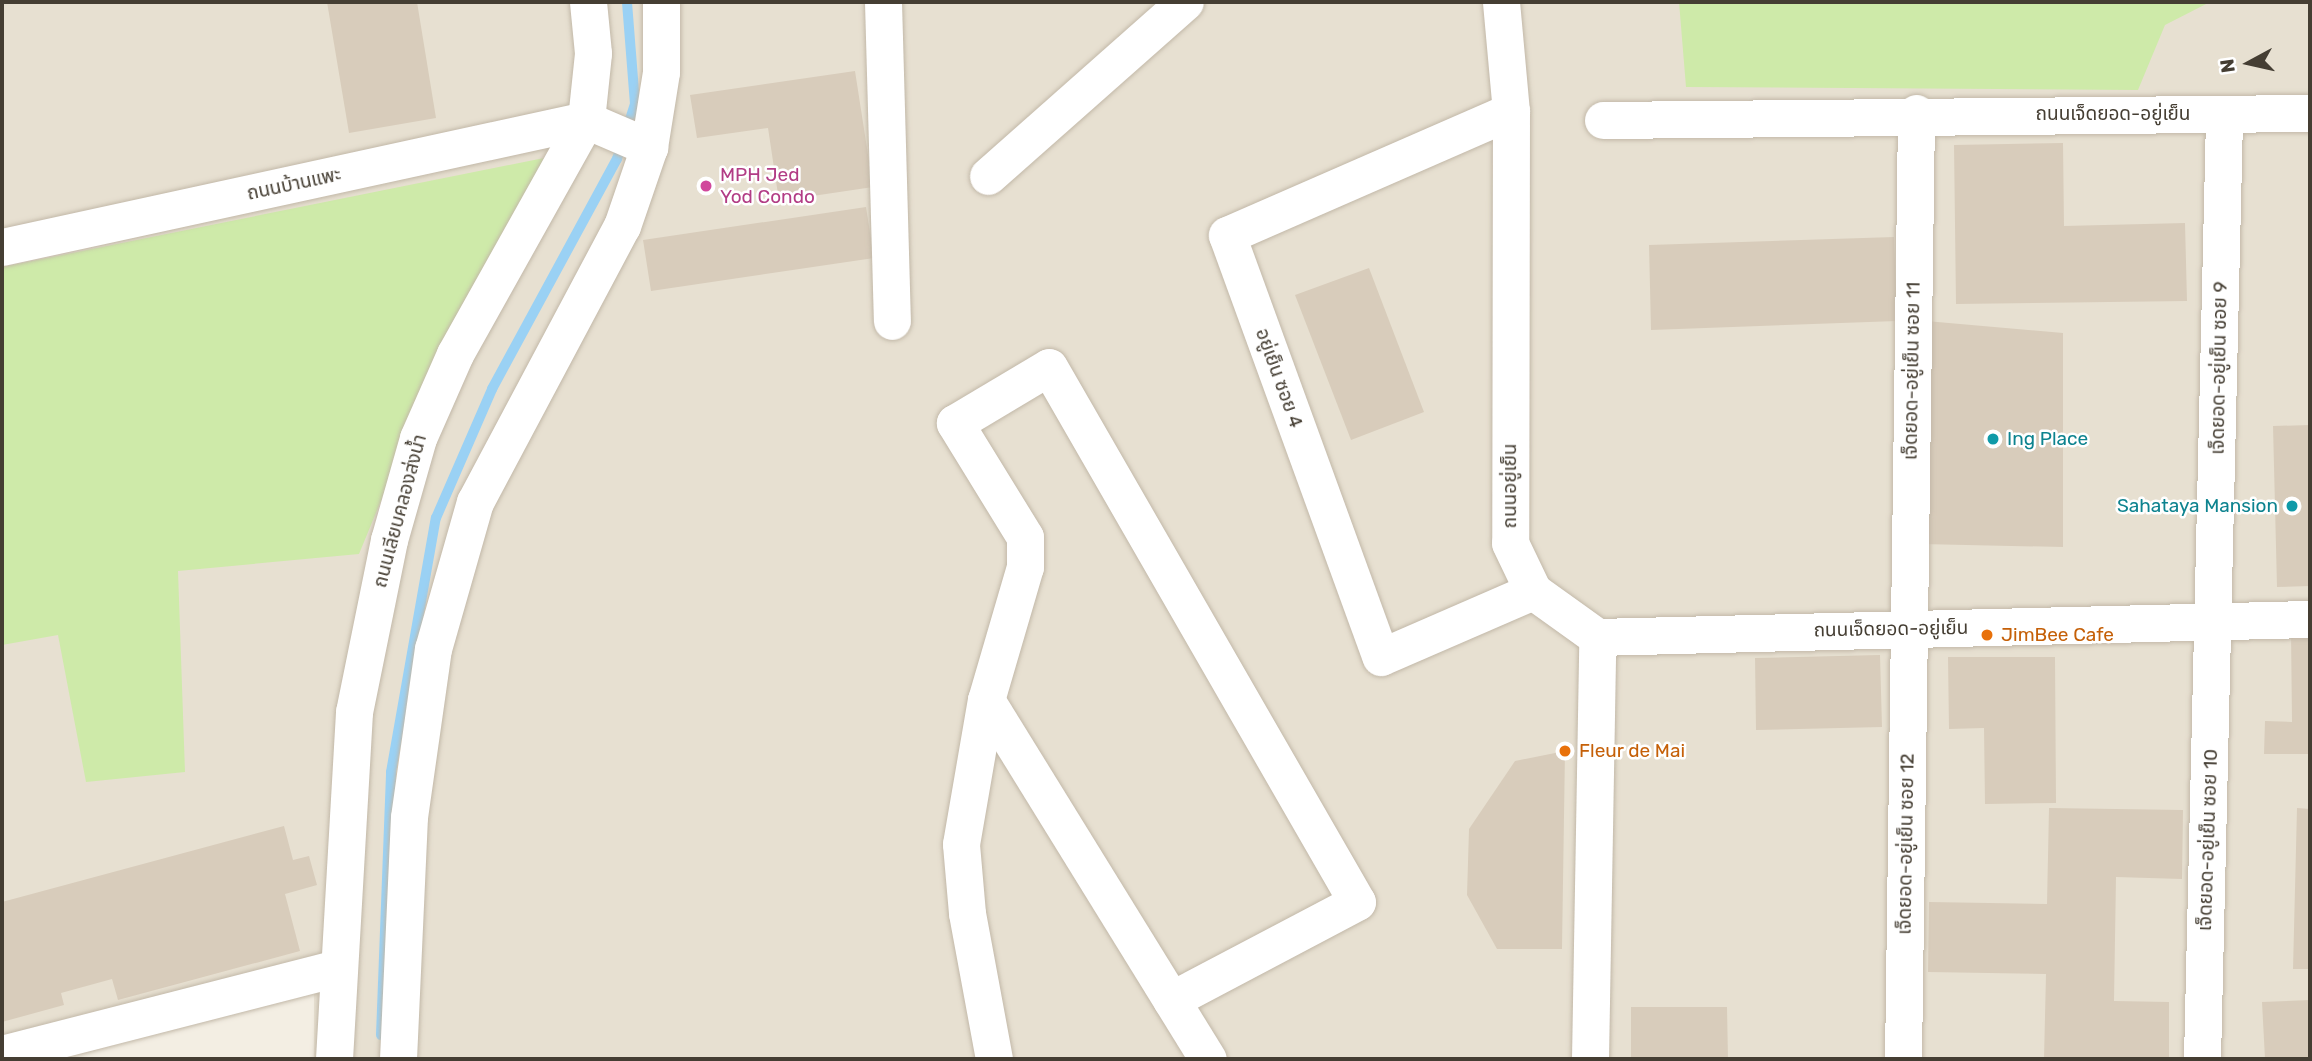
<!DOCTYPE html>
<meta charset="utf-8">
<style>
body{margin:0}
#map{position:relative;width:2312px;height:1061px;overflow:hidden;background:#f3eee3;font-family:Rubik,"Noto Sans Thai",sans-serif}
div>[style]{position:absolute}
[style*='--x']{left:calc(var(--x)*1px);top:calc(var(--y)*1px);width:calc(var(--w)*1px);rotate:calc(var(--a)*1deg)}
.residential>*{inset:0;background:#e7e0d1}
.green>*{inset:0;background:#ceeaa9}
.stream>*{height:10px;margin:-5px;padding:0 5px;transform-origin:5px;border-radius:5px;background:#9ad1f4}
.building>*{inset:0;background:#d8ccbb}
.roads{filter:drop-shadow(0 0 2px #c2b8a8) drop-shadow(0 0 2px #c2b8a8)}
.minor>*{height:37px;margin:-18.5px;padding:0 18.5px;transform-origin:18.5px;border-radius:18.5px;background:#fff}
.dots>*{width:19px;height:19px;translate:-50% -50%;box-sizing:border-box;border:4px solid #fff;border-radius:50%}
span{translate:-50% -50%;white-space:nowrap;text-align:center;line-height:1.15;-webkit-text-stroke:5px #fff;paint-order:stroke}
.street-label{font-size:19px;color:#453e33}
.hotel-label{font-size:19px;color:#b23c85}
.left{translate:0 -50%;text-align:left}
.culture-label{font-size:19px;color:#0d838f}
.right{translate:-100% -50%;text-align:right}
.food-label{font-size:19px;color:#c56008}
.frame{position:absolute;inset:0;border:4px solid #453e33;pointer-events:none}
.north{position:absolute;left:2214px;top:28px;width:70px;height:70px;-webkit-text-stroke:5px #fff;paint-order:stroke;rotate:262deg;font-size:19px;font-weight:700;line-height:28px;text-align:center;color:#453e33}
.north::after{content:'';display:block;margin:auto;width:24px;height:32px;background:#453e33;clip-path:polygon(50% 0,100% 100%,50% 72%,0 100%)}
</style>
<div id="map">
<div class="residential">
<i style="clip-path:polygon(2px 2px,2310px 2px,2310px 1059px,314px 1059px,314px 991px,2px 1059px)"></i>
</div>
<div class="green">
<i style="clip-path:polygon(1679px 2px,2210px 2px,2165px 25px,2138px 90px,1686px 87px)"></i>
<i style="clip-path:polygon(544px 158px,440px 358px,359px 554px,178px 571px,185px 772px,86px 782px,58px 635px,2px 645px,2px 267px)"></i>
</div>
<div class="stream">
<i style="--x:381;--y:1035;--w:263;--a:-87.8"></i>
<i style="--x:391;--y:772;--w:258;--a:-80"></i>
<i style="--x:436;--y:518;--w:141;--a:-66.5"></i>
<i style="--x:492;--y:389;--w:262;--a:-61.5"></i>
<i style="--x:617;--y:159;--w:58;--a:-71.9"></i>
<i style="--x:635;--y:104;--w:102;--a:-94.5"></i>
</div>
<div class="building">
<i style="clip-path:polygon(327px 2px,417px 2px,436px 118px,349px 133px)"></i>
<i style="clip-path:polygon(855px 71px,873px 187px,779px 201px,768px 128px,697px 138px,690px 95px)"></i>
<i style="clip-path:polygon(2063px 143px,2064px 226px,2185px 223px,2187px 301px,1956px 304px,1954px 145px)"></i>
<i style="clip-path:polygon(866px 207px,874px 258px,651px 291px,643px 240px)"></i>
<i style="clip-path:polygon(1894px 237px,1897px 321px,1651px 330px,1649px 245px)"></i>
<i style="clip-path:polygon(1369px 268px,1424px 412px,1351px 440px,1295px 295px)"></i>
<i style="clip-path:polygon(1926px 321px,2063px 333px,2063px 547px,1921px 544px)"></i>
<i style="clip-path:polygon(2310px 425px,2310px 586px,2277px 587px,2273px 426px)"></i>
<i style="clip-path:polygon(2291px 632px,2310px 632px,2310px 754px,2264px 754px,2265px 721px,2292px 722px)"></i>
<i style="clip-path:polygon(1880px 655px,1882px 727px,1756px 730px,1755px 658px)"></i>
<i style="clip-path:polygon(1948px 657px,2055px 657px,2056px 803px,1985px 804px,1984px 728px,1949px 729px)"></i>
<i style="clip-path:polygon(1565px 751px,1562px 949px,1497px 949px,1467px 895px,1469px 829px,1515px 761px)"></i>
<i style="clip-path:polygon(2049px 808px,2183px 810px,2182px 879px,2116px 877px,2114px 1001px,2169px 1002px,2169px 1059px,2044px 1059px,2046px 974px,1928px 972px,1929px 902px,2047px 904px)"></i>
<i style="clip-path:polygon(2297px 808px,2310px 809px,2310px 969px,2293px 969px)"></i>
<i style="clip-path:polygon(284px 826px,293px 860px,309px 856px,317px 885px,285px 894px,300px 951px,118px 1000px,112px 979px,61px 993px,64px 1005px,2px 1022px,2px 902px)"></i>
<i style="clip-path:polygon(2310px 1000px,2310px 1059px,2265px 1059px,2262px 1002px)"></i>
<i style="clip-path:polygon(1631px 1007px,1727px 1007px,1728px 1059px,1631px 1059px)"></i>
</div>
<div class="roads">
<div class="minor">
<i style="--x:883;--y:2;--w:319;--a:88.4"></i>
<i style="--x:1501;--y:2;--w:109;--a:84.8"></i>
<i style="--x:1511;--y:111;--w:432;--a:90.1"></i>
<i style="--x:1510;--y:543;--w:53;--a:64.4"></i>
<i style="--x:1533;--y:591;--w:79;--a:35.7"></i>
<i style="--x:1511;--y:111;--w:310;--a:156.4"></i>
<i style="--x:1227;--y:235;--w:449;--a:70"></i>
<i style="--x:1381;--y:657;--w:166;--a:-23.5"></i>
<i style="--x:1603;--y:120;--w:707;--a:-0.57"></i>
<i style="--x:988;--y:176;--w:263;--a:-41.5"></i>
<i style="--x:2;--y:247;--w:598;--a:-12.27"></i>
<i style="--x:586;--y:120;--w:69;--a:23.2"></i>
<i style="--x:1597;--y:637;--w:713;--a:-1.45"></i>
<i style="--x:986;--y:700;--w:422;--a:58.3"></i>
<i style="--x:2;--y:1054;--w:347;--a:-14.4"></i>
<i style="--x:334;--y:1059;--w:348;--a:-86.7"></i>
<i style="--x:354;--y:712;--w:176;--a:-78.5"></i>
<i style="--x:389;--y:540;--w:106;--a:-74.1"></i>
<i style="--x:418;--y:438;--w:92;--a:-66.2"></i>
<i style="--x:455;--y:354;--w:268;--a:-60.8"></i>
<i style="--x:586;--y:120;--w:67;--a:-84"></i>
<i style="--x:593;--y:53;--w:51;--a:-95.6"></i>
<i style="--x:398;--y:1059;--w:242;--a:-87.4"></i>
<i style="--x:409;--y:817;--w:170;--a:-81.9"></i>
<i style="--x:433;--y:649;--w:153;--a:-74.1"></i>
<i style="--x:475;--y:502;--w:313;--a:-62"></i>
<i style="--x:622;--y:226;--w:83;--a:-71.1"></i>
<i style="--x:649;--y:147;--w:76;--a:-80.9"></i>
<i style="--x:661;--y:72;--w:70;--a:-90"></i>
<i style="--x:994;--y:1059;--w:148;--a:-100.5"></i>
<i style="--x:967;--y:913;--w:69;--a:-95"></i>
<i style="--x:961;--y:844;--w:146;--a:-80.2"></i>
<i style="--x:986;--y:700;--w:139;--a:-73.7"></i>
<i style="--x:1025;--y:567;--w:30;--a:-90"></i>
<i style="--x:1025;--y:537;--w:134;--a:-121.6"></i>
<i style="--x:955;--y:423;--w:109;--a:-30.8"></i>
<i style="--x:1049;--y:367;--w:617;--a:60.07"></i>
<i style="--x:1357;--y:902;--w:210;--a:152.2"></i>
<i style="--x:1590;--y:1059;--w:422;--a:-89"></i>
<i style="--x:1903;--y:1059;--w:946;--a:-89.21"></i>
<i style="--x:2202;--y:1059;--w:944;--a:-88.66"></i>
</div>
</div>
<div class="dots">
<i style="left:706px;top:186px;background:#d1479c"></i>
<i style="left:1993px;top:439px;background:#0f9aa8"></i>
<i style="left:2292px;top:506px;background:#0f9aa8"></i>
<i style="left:1987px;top:635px;background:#e8710a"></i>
<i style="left:1565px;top:751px;background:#e8710a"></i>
</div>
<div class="street-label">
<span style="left:2113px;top:114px">ถนนเจ็ดยอด-อยู่เย็น</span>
<span style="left:294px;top:184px;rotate:-12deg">ถนนบ้านแพะ</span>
<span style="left:2219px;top:368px;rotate:-89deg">เจ็ดยอด-อยู่เย็น ซอย 9</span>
<span style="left:1912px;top:371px;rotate:-89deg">เจ็ดยอด-อยู่เย็น ซอย 11</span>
<span style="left:1279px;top:378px;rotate:70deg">อยู่เย็น ซอย 4</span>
<span style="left:1510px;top:486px;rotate:-90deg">ถนนอยู่เย็น</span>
<span style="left:400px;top:511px;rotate:-75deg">ถนนเลียบคลองส่งน้ำ</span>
<span style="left:1891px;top:629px;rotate:-1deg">ถนนเจ็ดยอด-อยู่เย็น</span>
<span style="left:2208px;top:840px;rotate:-88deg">เจ็ดยอด-อยู่เย็น ซอย 10</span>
<span style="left:1906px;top:844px;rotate:-89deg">เจ็ดยอด-อยู่เย็น ซอย 12</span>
</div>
<div class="hotel-label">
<span class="left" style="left:720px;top:186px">MPH Jed<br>Yod Condo</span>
</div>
<div class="culture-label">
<span class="left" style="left:2007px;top:439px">Ing Place</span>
<span class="right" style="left:2278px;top:506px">Sahataya Mansion</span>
</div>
<div class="food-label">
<span class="left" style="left:2001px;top:635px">JimBee Cafe</span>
<span class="left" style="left:1579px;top:751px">Fleur de Mai</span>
</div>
<div class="frame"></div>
<div class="north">N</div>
</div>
